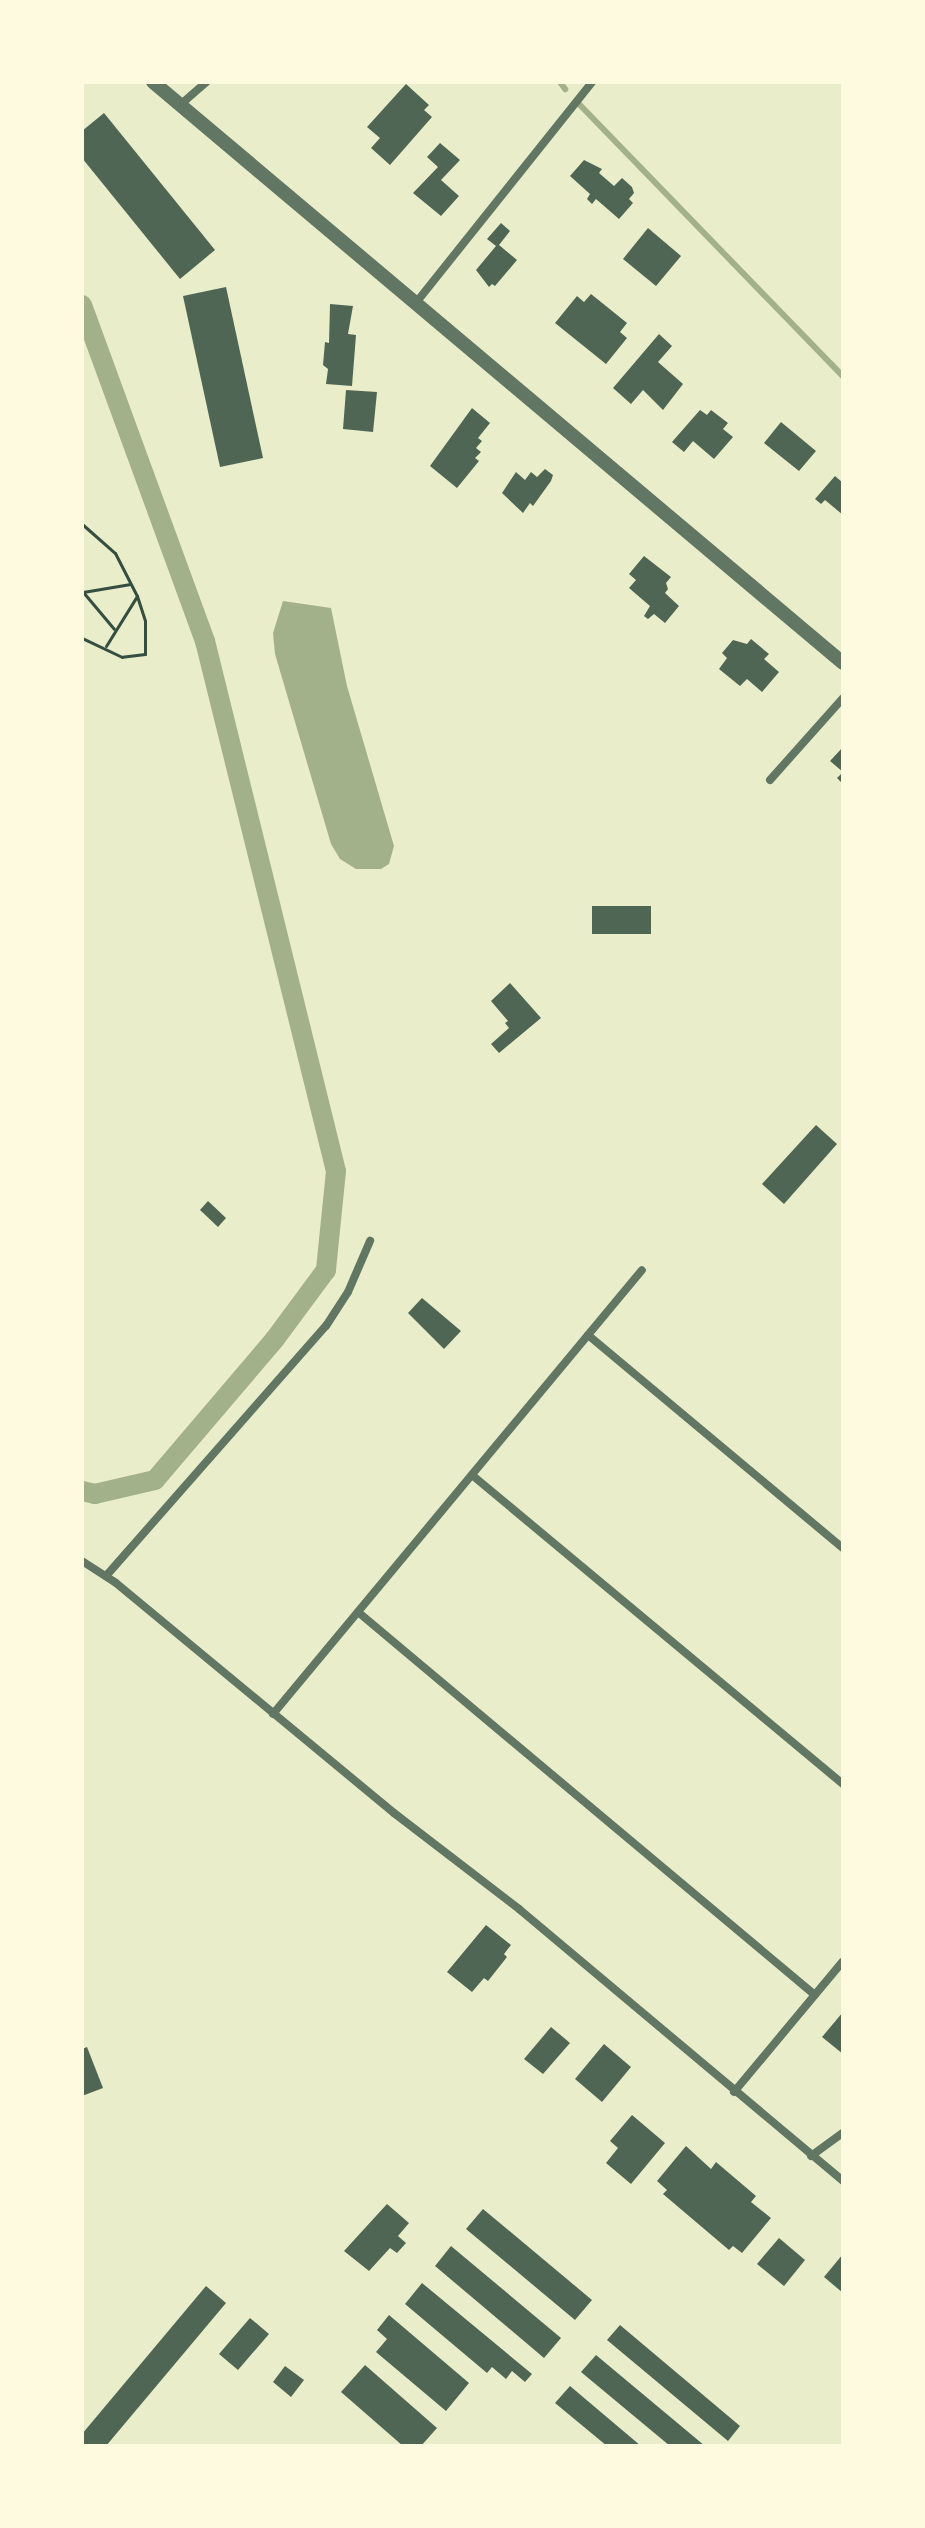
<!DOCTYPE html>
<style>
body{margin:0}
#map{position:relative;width:925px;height:2528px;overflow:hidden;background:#e9edc9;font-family:"DejaVu Sans",sans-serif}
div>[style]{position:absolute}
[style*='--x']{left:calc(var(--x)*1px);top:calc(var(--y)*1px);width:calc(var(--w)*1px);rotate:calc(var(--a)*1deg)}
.water>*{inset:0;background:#a3b18a}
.stream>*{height:6px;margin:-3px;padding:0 3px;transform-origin:3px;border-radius:3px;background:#a3b18a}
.canal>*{height:20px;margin:-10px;padding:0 10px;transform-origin:10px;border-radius:10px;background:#a3b18a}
.building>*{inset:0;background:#4f6655}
.path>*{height:3px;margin:-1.5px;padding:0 1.5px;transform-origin:1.5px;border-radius:1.5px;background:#344e41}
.minor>*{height:8px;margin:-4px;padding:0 4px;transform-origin:4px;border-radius:4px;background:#617663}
.tertiary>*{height:14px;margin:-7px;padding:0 7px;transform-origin:7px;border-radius:7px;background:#617663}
span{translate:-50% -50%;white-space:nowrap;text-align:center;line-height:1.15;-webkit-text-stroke:8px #fefae0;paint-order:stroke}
.frame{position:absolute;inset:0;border:84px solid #fefae0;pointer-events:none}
</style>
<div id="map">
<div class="water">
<i style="clip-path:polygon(283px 601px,331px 608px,347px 686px,394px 846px,389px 864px,381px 869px,356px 869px,340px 859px,331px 844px,275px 654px,273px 633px)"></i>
</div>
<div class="stream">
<i style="--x:560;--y:82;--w:9;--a:54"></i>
<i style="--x:580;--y:105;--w:378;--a:45.9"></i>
</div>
<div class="canal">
<i style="--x:82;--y:305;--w:358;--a:69.9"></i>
<i style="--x:205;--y:641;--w:546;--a:76.12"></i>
<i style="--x:336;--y:1171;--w:100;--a:95.8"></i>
<i style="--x:326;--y:1270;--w:86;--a:126.5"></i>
<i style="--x:275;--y:1339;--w:185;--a:130.4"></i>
<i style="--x:155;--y:1480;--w:62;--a:166.9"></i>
<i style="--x:95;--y:1494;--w:13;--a:-167"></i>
</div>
<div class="building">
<i style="clip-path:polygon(406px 84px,429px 105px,424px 110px,432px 117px,390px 165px,371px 148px,380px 138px,367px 127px)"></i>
<i style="clip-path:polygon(104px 113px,215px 250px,180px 279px,82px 158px,82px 131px)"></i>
<i style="clip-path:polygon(440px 143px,460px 160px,441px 180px,459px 196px,441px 216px,413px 193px,438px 167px,427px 157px)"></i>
<i style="clip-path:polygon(584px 160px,602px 169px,599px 173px,614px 186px,622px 178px,632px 187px,634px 193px,629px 199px,633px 203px,619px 219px,596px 199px,592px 204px,587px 199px,590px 194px,570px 176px)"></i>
<i style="clip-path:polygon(501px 223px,510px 231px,499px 245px,517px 260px,495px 286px,492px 284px,489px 287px,476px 270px,496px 246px,487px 239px)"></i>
<i style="clip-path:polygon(648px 228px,681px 256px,656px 286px,623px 259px)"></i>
<i style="clip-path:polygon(226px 287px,263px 458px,220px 467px,183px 296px)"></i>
<i style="clip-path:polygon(591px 294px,627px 323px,620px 332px,627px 338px,606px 364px,555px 323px,577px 296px,584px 302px)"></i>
<i style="clip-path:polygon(330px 304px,353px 306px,348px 334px,356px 335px,352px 386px,326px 384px,328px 369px,323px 365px,325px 342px,329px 343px)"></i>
<i style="clip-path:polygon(659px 334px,672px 346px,658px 362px,683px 384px,663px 410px,643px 390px,631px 404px,613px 388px)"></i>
<i style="clip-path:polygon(346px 390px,377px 392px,373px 432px,343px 429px)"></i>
<i style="clip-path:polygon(472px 408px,490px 423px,478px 438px,482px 441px,476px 448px,481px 452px,475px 458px,479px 461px,457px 488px,430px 466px)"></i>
<i style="clip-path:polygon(700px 410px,707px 415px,711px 410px,728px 423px,723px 429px,733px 437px,714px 459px,693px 441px,684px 452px,672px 442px)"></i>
<i style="clip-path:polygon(781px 422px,816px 451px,799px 471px,764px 443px)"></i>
<i style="clip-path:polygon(545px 469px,553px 475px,551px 481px,533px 506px,530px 503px,523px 513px,502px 493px,516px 472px,525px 480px,531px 472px,537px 477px)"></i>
<i style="clip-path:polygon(835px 476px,843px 483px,843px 515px,825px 500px,821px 504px,815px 499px)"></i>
<i style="clip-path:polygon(644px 556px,671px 577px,666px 583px,668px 589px,665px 593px,679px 606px,665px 623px,654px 614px,648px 619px,644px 616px,650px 606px,629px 588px,636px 580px,629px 574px)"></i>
<i style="clip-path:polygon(751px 639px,769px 654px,764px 659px,779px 672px,762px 692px,747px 679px,740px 686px,719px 669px,727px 658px,722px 653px,733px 640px,747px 644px)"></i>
<i style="clip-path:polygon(843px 747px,843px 784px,837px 778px,843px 772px,830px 761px)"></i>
<i style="clip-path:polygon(592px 906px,651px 906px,651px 934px,592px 934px)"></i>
<i style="clip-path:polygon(510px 983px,541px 1018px,499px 1053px,491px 1044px,509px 1028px,505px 1023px,508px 1021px,491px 1001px)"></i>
<i style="clip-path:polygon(816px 1125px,837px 1144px,784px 1204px,762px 1184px)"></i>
<i style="clip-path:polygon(208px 1201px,226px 1218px,218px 1227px,200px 1210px)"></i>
<i style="clip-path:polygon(422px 1298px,461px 1331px,444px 1349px,408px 1313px)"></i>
<i style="clip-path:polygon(486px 1925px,511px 1945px,504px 1954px,507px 1957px,488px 1981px,484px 1978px,472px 1992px,447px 1972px)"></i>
<i style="clip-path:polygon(843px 2012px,843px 2054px,822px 2037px)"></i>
<i style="clip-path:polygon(551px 2027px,570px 2043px,543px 2074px,524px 2059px)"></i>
<i style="clip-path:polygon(604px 2044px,631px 2067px,602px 2102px,575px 2079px)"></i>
<i style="clip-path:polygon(87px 2047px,103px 2088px,82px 2096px,82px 2049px)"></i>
<i style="clip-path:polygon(632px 2115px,665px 2143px,631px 2184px,606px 2163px,618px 2148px,610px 2141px)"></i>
<i style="clip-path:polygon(686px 2146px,711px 2169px,716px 2162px,756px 2196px,751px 2202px,771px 2218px,742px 2253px,733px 2246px,729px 2250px,663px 2194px,667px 2190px,657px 2181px)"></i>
<i style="clip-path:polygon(387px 2204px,409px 2223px,398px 2236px,406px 2243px,397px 2253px,390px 2248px,369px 2271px,344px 2251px)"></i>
<i style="clip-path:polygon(483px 2209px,592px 2300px,575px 2320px,466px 2229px)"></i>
<i style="clip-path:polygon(779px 2238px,805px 2260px,784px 2286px,757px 2264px)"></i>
<i style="clip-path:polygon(451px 2246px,561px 2338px,544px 2358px,435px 2266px)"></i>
<i style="clip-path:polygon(843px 2254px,843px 2293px,824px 2277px)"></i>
<i style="clip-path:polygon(422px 2283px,532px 2374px,525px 2382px,512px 2371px,506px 2379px,492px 2367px,487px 2373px,405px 2304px)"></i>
<i style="clip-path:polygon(206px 2286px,226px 2303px,106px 2446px,82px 2446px,82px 2434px)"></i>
<i style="clip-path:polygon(389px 2315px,469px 2383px,446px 2411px,376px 2352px,387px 2339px,377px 2330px)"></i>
<i style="clip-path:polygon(250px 2318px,269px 2334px,238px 2370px,219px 2354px)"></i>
<i style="clip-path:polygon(620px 2325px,740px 2426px,728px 2441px,607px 2340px)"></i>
<i style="clip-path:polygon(596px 2355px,705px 2446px,670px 2446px,581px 2372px)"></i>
<i style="clip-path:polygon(365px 2365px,437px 2428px,421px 2446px,403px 2446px,341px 2392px)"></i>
<i style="clip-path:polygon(285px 2366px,304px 2380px,291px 2397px,273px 2382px)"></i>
<i style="clip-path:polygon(570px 2386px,641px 2446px,607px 2446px,555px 2403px)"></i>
</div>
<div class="path">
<i style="--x:82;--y:524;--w:44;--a:41.3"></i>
<i style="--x:115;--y:553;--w:48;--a:62.9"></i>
<i style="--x:137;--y:596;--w:26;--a:72"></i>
<i style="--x:145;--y:621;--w:33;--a:90"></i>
<i style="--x:145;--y:654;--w:23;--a:173"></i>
<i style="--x:122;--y:657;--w:44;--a:-154.6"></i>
<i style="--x:83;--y:592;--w:48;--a:-9.7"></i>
<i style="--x:83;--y:592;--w:48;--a:50"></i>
<i style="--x:106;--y:646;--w:59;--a:-58.2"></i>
</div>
<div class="minor">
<i style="--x:180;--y:105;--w:35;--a:-41"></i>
<i style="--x:415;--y:304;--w:284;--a:-51.4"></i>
<i style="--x:770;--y:780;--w:110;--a:-48.3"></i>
<i style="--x:588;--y:1335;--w:332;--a:39.9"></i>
<i style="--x:472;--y:1475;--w:483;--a:39.8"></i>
<i style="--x:82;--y:1561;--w:40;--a:32.9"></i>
<i style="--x:116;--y:1583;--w:361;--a:39.6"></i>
<i style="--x:394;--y:1813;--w:158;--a:37.5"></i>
<i style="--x:519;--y:1909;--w:423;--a:40"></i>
<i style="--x:106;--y:1576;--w:333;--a:-48.7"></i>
<i style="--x:326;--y:1326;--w:40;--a:-57.1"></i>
<i style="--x:348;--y:1292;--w:56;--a:-66.7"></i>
<i style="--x:358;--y:1612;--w:596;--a:39.97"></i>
<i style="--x:273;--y:1714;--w:577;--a:-50.27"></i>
<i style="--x:734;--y:2092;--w:170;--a:-50.2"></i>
<i style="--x:811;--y:2156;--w:39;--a:-36"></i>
</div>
<div class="tertiary">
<i style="--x:153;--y:82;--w:902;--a:40.1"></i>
</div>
<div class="frame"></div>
</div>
